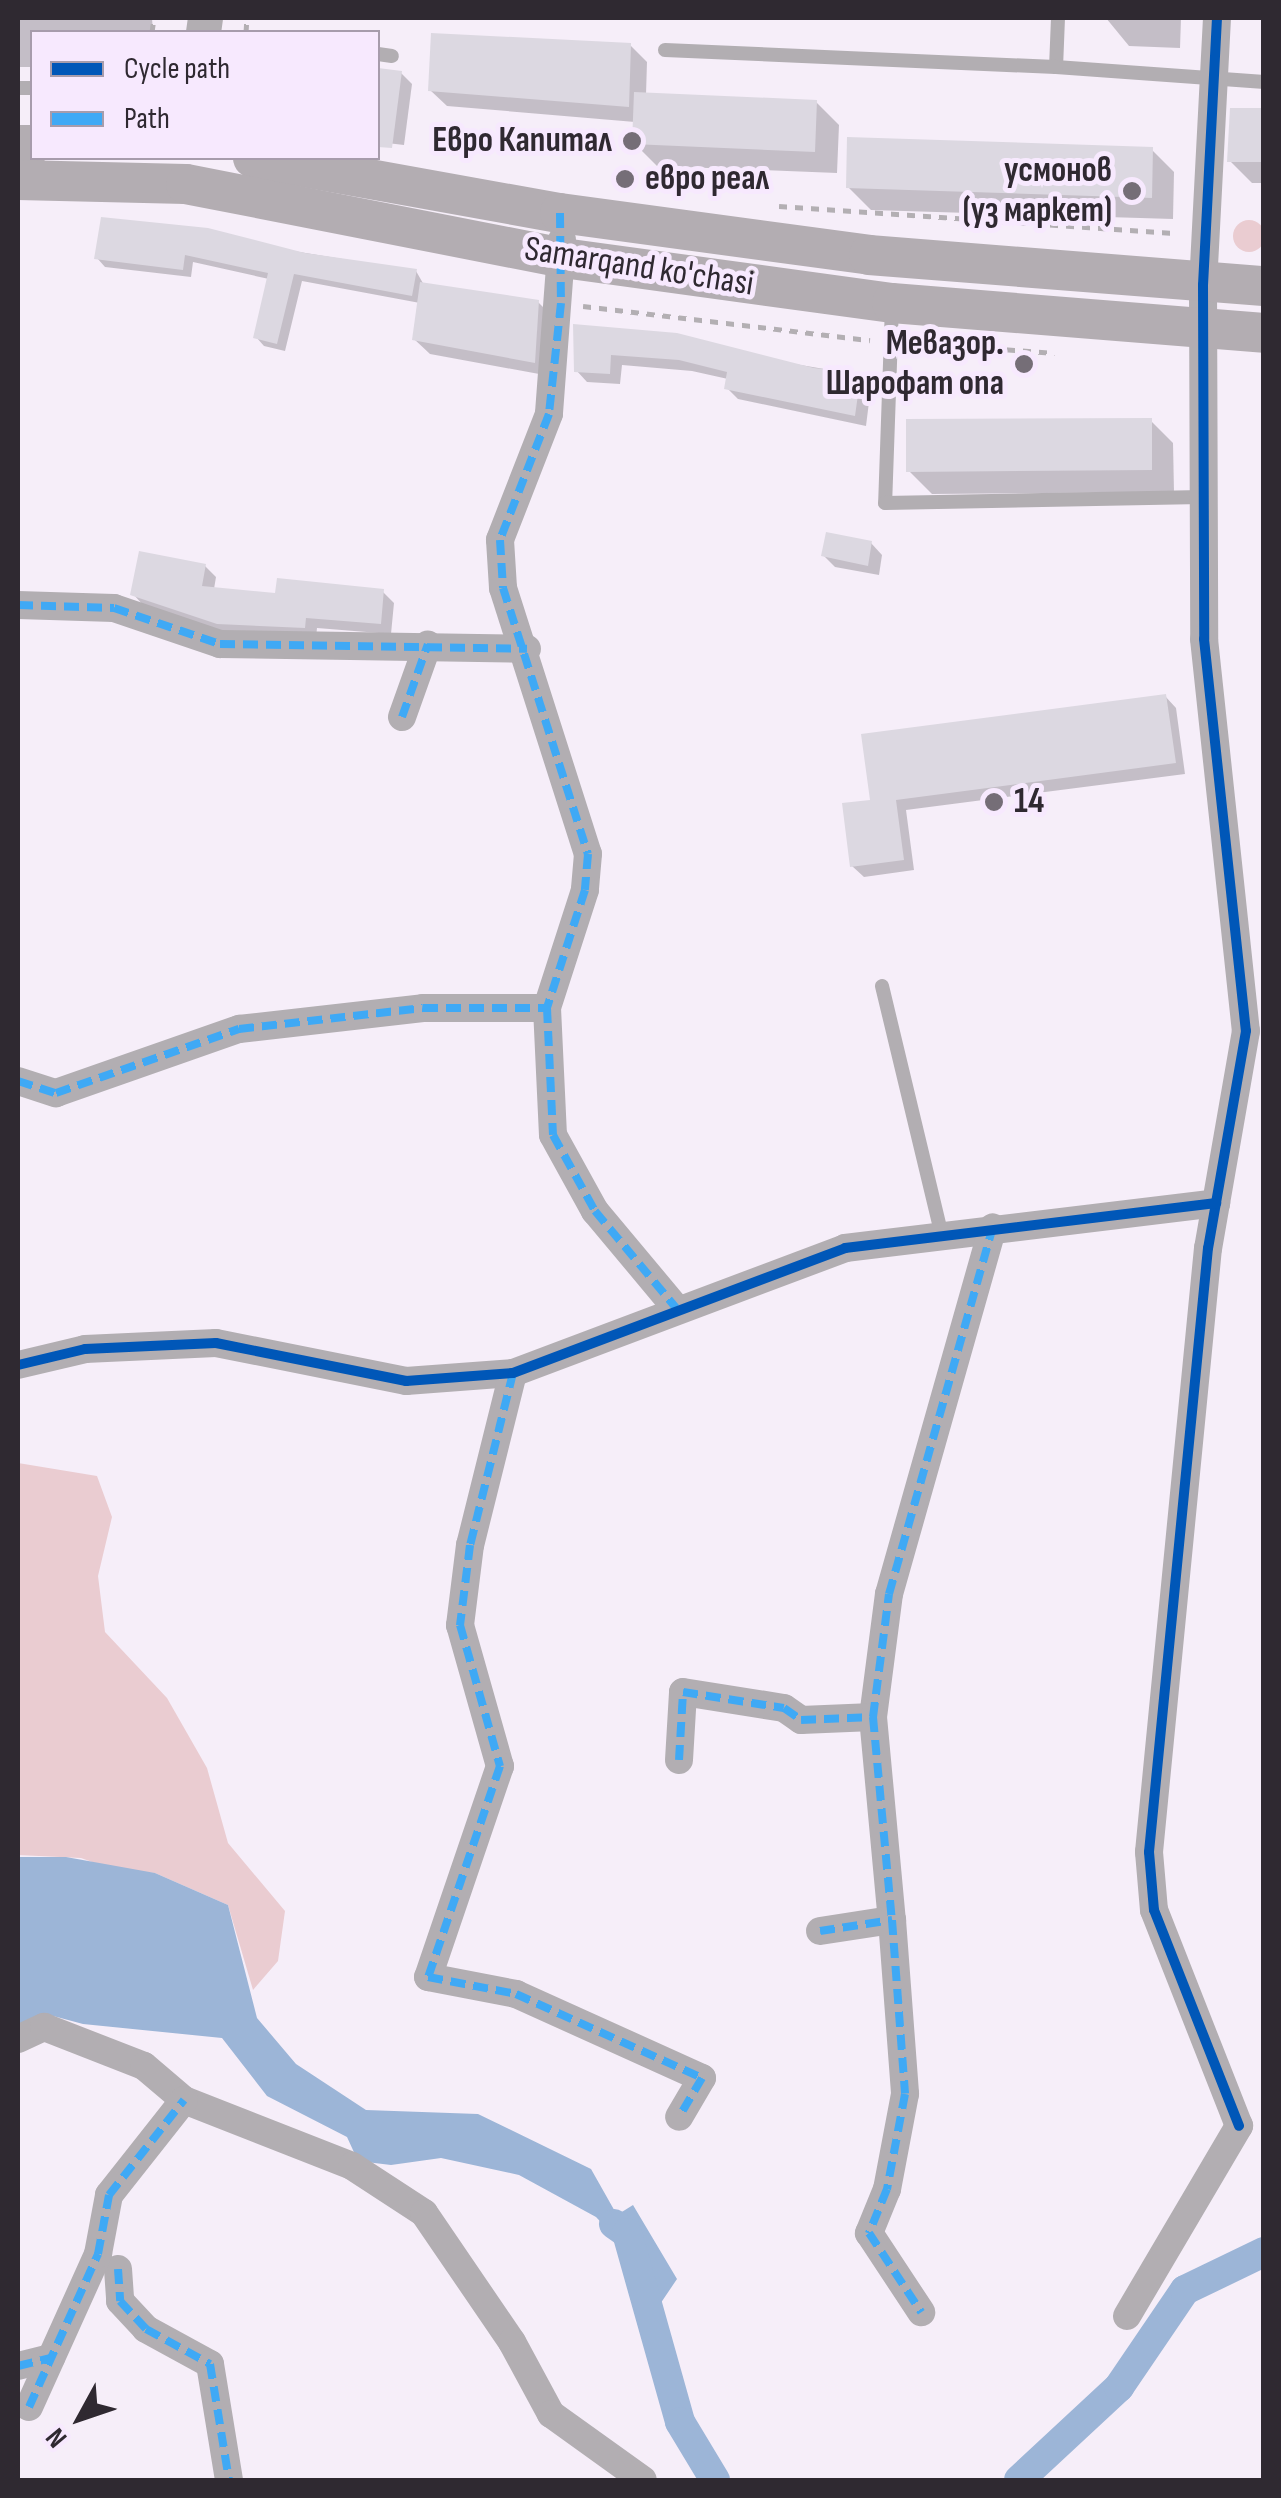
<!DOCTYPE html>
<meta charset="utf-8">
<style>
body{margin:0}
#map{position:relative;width:1281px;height:2498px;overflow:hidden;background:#f6eef9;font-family:"Sofia Sans Condensed",sans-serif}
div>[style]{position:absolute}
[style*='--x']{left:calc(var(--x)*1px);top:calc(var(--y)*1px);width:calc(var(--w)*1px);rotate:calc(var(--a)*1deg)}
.green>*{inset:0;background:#eaccd1}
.round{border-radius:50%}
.water>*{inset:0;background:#9cb5d7}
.shadow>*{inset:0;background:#0003}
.canal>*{height:30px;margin:-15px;padding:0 15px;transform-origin:15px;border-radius:15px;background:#9cb5d7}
.building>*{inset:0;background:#dcd8e1}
.path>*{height:5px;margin-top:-2.5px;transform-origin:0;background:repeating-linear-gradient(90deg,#b3afb3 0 8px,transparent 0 16px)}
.service>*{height:14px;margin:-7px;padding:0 7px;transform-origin:7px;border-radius:7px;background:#b2aeb2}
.minor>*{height:28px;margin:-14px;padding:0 14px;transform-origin:14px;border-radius:14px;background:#b2aeb2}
.tertiary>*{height:35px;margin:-17.5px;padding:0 17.5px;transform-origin:17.5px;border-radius:17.5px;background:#b2aeb2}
.secondary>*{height:40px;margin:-20px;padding:0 20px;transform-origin:20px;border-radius:20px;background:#b3adb2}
.quiet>*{height:8px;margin-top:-4px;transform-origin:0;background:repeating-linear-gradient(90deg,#3fa9f5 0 15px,transparent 0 23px)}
.cycleway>*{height:10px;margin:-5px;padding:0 5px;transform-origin:5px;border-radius:5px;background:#0057b8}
.dots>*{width:28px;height:28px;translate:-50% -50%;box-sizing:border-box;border:5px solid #f7e9fe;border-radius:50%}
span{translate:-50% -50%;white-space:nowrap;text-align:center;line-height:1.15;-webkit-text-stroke:10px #f7e9fe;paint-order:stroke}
.poi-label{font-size:35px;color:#2f2931;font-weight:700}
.right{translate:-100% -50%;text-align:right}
.left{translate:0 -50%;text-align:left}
.street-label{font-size:35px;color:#2f2931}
.frame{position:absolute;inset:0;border:20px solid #2f2931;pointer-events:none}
.legend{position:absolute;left:30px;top:30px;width:350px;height:130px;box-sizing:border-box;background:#f7e9fe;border:2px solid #a79cac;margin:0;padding:12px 18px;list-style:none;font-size:30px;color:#2f2931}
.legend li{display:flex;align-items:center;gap:20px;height:50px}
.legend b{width:50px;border:2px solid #a79cac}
.north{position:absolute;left:30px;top:2368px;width:100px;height:100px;-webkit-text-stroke:8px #f7e9fe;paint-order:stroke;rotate:230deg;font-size:28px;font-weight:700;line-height:40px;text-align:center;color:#2f2931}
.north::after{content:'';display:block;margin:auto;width:35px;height:45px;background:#2f2931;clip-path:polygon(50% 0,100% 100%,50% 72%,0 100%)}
</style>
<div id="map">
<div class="green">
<i class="round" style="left:1233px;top:220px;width:32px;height:32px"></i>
<i style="clip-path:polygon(18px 1463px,97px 1476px,112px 1517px,98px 1576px,105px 1632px,167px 1698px,207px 1768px,228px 1843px,285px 1911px,278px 1961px,253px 1990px,228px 1905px,155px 1873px,117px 1871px,81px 1858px,18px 1855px)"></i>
</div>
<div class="water">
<i style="clip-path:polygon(18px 1857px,66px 1857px,155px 1873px,228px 1905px,257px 2018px,296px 2064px,366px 2110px,478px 2114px,591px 2169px,617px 2215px,633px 2205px,677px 2279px,650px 2319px,636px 2259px,596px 2217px,519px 2175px,441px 2158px,391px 2165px,358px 2161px,347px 2137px,267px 2096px,222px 2038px,83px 2024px,42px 2013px,18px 2028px)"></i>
</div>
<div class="shadow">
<i style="clip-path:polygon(18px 18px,152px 18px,153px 32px,32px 32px,32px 67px,18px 67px)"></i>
<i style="clip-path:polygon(1106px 18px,1181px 18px,1180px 48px,1129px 46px)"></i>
<i style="clip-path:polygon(630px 45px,647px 62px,646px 95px,816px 102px,839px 125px,837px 173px,657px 166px,634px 143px,635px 122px,447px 106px,430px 90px)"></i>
<i style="clip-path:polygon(378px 70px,401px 73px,412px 84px,404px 145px,378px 142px)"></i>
<i style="clip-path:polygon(1264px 110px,1264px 183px,1252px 183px,1230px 161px)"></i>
<i style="clip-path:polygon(1152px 150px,1174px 172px,1173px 219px,871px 210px,848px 187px)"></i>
<i style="clip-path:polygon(103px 220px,416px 271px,424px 285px,538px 302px,553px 317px,550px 376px,430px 354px,414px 339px,420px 303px,302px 281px,285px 351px,264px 346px,256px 337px,269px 279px,193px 262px,191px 277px,105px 267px,97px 258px)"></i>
<i style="clip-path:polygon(576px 327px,860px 375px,871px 386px,866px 426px,738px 399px,727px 388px,728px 379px,692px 371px,622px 365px,620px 384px,587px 382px,576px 370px)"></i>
<i style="clip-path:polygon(1150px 420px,1173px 443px,1174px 492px,932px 494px,909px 471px)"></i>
<i style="clip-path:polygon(871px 543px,882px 555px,879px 575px,835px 567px,824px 556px)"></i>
<i style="clip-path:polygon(205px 566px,216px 577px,214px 589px,277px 595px,383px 592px,394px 603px,391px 634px,317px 628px,316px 638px,230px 635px,144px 606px,133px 594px)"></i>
<i style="clip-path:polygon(1165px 696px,1176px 708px,1185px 774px,906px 810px,914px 870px,864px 877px,852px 866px,873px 802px)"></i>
</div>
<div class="canal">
<i style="--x:614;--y:2224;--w:16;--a:35"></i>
<i style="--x:627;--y:2233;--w:196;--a:74.3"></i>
<i style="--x:680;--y:2422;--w:68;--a:58.9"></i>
<i style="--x:1019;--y:2480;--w:137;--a:-42.9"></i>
<i style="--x:1119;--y:2387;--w:117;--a:-55.8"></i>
<i style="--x:1185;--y:2290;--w:88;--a:-25.7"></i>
</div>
<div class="building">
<i style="clip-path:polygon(431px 33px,631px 43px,629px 107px,428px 91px)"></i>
<i style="clip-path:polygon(378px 68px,402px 71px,392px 148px,378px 147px)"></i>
<i style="clip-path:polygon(634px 92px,817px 100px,815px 152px,632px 144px)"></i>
<i style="clip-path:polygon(1230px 108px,1264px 108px,1264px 162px,1227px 162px)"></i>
<i style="clip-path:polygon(847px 137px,1153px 147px,1152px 198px,846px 188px)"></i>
<i style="clip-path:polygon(101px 217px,208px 228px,305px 253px,417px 269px,412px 296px,294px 274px,277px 344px,253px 338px,268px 273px,185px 255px,183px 270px,94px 259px)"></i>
<i style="clip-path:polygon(420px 282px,539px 300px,535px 363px,412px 340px)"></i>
<i style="clip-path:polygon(573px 324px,677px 333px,814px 368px,861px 373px,855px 416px,724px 389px,727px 372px,679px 360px,611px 355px,610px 374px,574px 372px)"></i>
<i style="clip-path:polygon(1152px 418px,1152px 470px,906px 472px,906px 419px)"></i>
<i style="clip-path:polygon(826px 532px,872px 541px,868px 566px,821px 556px)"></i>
<i style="clip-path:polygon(139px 551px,206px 564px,202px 586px,275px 593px,277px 578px,384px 589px,381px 624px,306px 618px,305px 628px,217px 624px,130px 595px)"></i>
<i style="clip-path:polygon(1166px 694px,1176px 763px,896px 800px,904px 860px,850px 867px,842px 803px,870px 800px,861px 734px)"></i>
</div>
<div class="path">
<i style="--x:152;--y:32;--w:14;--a:-82"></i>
<i style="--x:246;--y:32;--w:14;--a:-86"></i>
<i style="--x:779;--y:206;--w:399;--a:3.9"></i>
<i style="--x:583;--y:306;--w:289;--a:6.8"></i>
<i style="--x:911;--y:342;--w:144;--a:4.4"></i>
</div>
<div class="service">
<i style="--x:1058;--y:18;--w:49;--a:92.3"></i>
<i style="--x:1056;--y:67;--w:209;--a:4.1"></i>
<i style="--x:665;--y:50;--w:391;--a:2.5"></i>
<i style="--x:378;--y:54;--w:14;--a:8"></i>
<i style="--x:18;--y:88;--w:14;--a:0"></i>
<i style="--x:892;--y:306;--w:197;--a:92"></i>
<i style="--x:885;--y:503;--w:317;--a:-1.1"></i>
<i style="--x:882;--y:986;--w:253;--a:76.5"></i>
</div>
<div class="minor">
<i style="--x:1217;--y:18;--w:267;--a:93"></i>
<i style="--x:1203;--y:285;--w:354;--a:89.8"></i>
<i style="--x:1204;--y:639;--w:394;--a:83.9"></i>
<i style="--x:1246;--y:1031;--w:220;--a:99.9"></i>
<i style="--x:1208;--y:1248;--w:607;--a:95.58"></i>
<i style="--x:1149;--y:1852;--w:58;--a:85.1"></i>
<i style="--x:1154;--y:1910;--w:232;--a:68.5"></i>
<i style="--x:562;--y:240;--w:174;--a:94.3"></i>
<i style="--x:549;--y:414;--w:135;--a:111.3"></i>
<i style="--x:500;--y:540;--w:48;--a:86.4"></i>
<i style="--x:503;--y:588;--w:279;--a:72.3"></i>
<i style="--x:588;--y:854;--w:36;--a:95"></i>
<i style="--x:585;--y:890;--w:124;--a:107.9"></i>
<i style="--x:547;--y:1008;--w:127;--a:87.3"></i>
<i style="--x:553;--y:1135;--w:87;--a:61.1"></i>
<i style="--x:595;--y:1211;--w:126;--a:50.1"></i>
<i style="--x:18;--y:605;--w:96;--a:1.8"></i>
<i style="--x:114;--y:608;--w:112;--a:18.8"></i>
<i style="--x:220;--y:644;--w:307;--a:0.9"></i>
<i style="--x:402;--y:717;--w:77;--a:-70.4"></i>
<i style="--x:18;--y:1081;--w:40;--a:18"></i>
<i style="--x:56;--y:1093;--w:194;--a:-19.3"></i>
<i style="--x:239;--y:1029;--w:185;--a:-6.5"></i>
<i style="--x:423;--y:1008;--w:124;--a:0"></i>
<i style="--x:18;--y:1365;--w:69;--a:-13.4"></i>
<i style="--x:85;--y:1349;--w:131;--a:-2.6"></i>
<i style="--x:216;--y:1343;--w:194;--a:11.3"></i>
<i style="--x:406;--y:1381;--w:107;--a:-4.3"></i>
<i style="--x:513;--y:1373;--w:355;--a:-20.6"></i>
<i style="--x:845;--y:1248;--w:374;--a:-6.9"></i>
<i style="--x:513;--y:1373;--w:177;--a:104"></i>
<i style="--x:470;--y:1545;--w:81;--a:97.1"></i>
<i style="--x:460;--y:1625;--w:147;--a:74.2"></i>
<i style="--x:500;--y:1766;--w:223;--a:108.8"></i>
<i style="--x:428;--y:1977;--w:90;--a:10.9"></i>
<i style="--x:516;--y:1994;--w:204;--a:24.3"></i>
<i style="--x:702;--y:2078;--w:45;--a:120.5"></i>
<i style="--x:873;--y:1717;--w:124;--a:-82.6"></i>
<i style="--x:889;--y:1594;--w:381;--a:-74.2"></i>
<i style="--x:679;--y:1760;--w:68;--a:-86.6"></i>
<i style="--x:683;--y:1692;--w:102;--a:9"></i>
<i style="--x:784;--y:1708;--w:21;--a:35"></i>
<i style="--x:801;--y:1720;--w:72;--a:-2.4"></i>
<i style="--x:873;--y:1717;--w:204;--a:84.7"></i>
<i style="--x:820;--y:1931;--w:73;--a:-8.7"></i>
<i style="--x:892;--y:1920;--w:174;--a:85.7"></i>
<i style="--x:905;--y:2094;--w:97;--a:100.7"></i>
<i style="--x:887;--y:2189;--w:48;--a:112.2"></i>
<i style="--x:869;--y:2233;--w:95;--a:56.6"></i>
<i style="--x:18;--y:2039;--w:29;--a:-25"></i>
<i style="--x:44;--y:2027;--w:107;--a:21.3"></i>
<i style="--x:144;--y:2066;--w:52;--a:40.4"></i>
<i style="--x:184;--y:2100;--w:180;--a:21.4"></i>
<i style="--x:352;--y:2166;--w:86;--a:33.1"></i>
<i style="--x:424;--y:2213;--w:156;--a:55.7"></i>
<i style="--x:512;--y:2342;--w:82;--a:61.6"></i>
<i style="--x:551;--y:2414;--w:113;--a:35.7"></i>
<i style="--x:118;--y:2269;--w:32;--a:86"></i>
<i style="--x:120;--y:2301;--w:38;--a:47"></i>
<i style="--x:146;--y:2329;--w:73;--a:28.7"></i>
<i style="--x:210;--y:2364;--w:118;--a:80.7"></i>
<i style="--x:1127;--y:2316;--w:221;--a:-59.5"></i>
<i style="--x:18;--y:2366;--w:34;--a:-14"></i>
<i style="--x:29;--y:2407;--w:168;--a:-65.7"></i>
<i style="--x:98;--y:2254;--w:60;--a:-79.4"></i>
<i style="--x:109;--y:2195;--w:121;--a:-51.7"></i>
</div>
<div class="tertiary">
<i style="--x:203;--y:32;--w:14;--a:-82"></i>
</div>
<div class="secondary">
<i style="--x:18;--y:145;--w:14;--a:0"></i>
<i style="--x:253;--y:158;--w:312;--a:10.2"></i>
<i style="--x:560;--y:213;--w:312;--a:7.7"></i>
<i style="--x:869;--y:255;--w:396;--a:4.5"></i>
<i style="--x:18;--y:180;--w:168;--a:1.4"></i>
<i style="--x:186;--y:184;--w:384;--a:11.1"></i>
<i style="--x:563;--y:258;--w:332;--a:7.8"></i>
<i style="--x:892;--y:303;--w:373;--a:4.6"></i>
</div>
<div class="quiet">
<i style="--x:560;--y:213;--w:90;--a:89.4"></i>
<i style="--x:561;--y:303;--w:112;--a:96.2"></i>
<i style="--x:549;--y:414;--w:135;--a:111.3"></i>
<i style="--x:500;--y:540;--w:48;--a:86.4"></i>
<i style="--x:503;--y:588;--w:279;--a:72.3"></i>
<i style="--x:588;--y:854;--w:36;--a:95"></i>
<i style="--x:585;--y:890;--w:124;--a:107.9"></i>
<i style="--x:547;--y:1008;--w:127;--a:87.3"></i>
<i style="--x:553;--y:1135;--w:87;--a:61.1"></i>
<i style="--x:595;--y:1211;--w:126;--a:50.1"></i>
<i style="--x:18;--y:605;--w:96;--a:1.8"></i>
<i style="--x:114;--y:608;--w:112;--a:18.8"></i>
<i style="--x:220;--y:644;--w:307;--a:0.9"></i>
<i style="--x:402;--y:717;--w:77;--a:-70.4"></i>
<i style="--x:18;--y:1081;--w:40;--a:18"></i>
<i style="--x:56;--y:1093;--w:194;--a:-19.3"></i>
<i style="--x:239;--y:1029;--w:185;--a:-6.5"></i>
<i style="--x:423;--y:1008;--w:124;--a:0"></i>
<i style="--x:513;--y:1373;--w:177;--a:104"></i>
<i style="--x:470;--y:1545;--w:81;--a:97.1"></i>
<i style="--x:460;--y:1625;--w:147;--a:74.2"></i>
<i style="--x:500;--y:1766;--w:223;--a:108.8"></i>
<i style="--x:428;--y:1977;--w:90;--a:10.9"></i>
<i style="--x:516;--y:1994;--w:204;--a:24.3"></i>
<i style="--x:702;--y:2078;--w:45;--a:120.5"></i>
<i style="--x:873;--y:1717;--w:124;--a:-82.6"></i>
<i style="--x:889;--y:1594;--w:381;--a:-74.2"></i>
<i style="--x:679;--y:1760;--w:68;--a:-86.6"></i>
<i style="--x:683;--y:1692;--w:102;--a:9"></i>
<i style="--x:784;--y:1708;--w:21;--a:35"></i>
<i style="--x:801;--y:1720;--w:72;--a:-2.4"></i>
<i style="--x:873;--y:1717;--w:204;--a:84.7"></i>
<i style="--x:820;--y:1931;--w:73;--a:-8.7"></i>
<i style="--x:892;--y:1920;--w:174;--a:85.7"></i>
<i style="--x:905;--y:2094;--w:97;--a:100.7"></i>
<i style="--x:887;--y:2189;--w:48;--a:112.2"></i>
<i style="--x:869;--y:2233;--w:95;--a:56.6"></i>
<i style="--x:118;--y:2269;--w:32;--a:86"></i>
<i style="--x:120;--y:2301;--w:38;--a:47"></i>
<i style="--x:146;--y:2329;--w:73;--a:28.7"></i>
<i style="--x:210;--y:2364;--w:118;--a:80.7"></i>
<i style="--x:18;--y:2366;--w:34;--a:-14"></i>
<i style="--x:29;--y:2407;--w:168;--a:-65.7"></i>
<i style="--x:98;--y:2254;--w:60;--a:-79.4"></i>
<i style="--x:109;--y:2195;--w:121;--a:-51.7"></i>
</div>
<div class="cycleway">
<i style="--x:1217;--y:18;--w:267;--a:93"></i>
<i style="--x:1203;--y:285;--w:354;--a:89.8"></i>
<i style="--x:1204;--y:639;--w:394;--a:83.9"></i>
<i style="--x:1246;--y:1031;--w:220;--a:99.9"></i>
<i style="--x:1208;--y:1248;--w:607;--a:95.58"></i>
<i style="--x:1149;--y:1852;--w:58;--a:85.1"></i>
<i style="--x:1154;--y:1910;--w:232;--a:68.5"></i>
<i style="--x:18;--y:1365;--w:69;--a:-13.4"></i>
<i style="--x:85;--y:1349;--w:131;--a:-2.6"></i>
<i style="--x:216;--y:1343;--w:194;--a:11.3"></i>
<i style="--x:406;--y:1381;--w:107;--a:-4.3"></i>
<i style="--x:513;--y:1373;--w:355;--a:-20.6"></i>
<i style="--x:845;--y:1248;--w:374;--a:-6.9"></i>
</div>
<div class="dots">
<i style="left:632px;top:141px;background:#756e77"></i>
<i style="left:625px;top:179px;background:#756e77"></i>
<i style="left:1132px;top:191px;background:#756e77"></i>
<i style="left:1024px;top:364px;background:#756e77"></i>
<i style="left:994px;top:802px;background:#756e77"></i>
</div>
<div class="poi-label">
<span class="right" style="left:612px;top:141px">Евро Капитал</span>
<span class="right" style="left:1112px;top:191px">усмонов<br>(уз маркет)</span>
<span class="left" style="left:645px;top:179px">евро реал</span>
<span class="right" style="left:1004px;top:364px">Мевазор.<br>Шарофат опа</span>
<span class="left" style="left:1014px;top:802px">14</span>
</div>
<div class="street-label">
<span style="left:639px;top:267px;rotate:9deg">Samarqand ko'chasi</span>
</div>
<div class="frame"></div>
<ul class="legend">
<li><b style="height:12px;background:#0057b8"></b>Cycle path</li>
<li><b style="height:12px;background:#3fa9f5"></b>Path</li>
</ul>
<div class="north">N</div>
</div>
